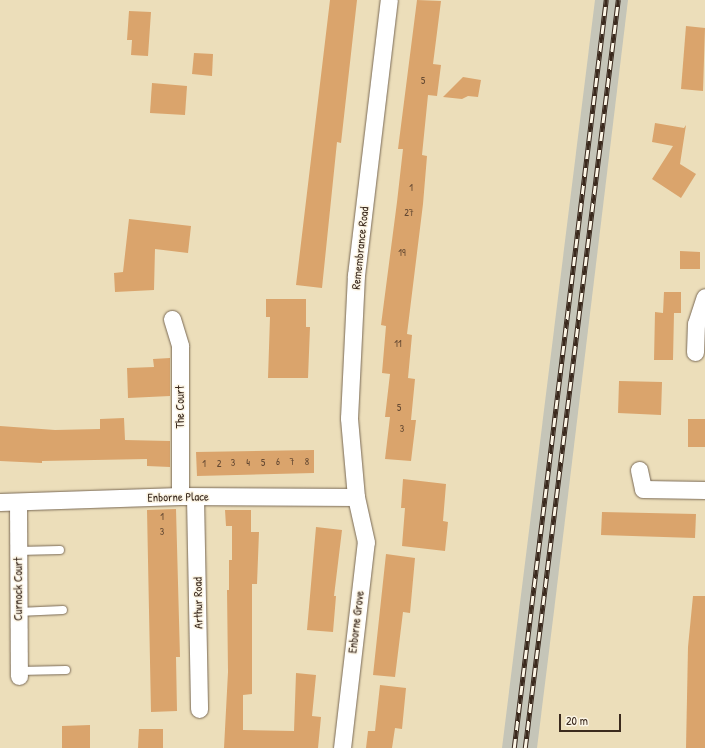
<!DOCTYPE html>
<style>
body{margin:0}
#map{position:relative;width:705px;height:748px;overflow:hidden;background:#ecdeba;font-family:"Patrick Hand",sans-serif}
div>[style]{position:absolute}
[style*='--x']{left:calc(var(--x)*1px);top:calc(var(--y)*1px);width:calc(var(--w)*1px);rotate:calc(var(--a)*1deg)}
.industrial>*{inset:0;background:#c5c5b8}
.building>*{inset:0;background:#daa46c}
.roads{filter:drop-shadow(0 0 1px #796955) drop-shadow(0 0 1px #796955)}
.lane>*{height:8px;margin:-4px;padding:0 4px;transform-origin:4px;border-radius:4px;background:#fff}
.street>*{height:17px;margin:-8.5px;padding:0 8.5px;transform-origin:8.5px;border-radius:8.5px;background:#fff}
.rail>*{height:4.5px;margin-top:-2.25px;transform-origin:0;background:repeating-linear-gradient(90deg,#fcf5e5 0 9px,#3b2a1e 0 18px);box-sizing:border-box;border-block:1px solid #3b2a1e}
span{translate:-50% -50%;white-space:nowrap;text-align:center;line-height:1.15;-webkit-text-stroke:3px #fcf5e5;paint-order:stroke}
.number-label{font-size:10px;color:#634832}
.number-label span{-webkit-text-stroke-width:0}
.street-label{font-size:12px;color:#3b2a1e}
.scale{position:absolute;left:559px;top:714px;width:62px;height:18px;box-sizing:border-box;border:2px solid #3b2a1e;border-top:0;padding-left:5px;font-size:12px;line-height:14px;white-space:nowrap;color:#3b2a1e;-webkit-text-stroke:3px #fcf5e5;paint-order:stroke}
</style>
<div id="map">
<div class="industrial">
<i style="clip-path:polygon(595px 0,628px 0,554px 611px,537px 748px,502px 748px)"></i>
</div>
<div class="building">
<i style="clip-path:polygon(330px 0,357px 0,341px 143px,337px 142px,322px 288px,296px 285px)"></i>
<i style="clip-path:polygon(417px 0,441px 1px,433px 64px,441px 65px,437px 96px,428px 95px,422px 155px,427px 156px,423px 204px,407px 334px,412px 335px,408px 378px,415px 379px,411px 420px,416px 420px,411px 461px,385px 459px,390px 417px,385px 417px,390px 374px,382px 373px,386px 326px,381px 325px,397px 202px,403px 149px,398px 149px)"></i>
<i style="clip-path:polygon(129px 11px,151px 12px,148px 56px,131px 55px,132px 40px,127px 40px)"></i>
<i style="clip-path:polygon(686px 26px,705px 28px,703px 91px,681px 89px)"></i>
<i style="clip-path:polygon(194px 53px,213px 54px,212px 76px,192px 74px)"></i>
<i style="clip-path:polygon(463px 77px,481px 80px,478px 97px,468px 96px,462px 99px,443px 97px)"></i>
<i style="clip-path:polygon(152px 83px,187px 86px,185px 115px,150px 113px)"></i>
<i style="clip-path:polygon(655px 123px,684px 128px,686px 125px,680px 164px,696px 174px,681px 198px,652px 179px,673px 146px,652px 142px)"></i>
<i style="clip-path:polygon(129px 219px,191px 226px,188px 253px,155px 249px,154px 290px,115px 292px,114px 273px,123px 272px)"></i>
<i style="clip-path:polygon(680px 251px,700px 252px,700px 269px,680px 269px)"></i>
<i style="clip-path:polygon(664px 292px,681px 292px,681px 313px,666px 313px,674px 313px,673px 360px,654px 360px,655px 312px,663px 313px)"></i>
<i style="clip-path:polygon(266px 299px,306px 299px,306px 327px,310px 327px,308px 378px,268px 378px,270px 317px,266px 317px)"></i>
<i style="clip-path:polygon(170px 358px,170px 396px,128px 398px,127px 368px,154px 367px,153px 359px)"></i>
<i style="clip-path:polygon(619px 381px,662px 382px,661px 415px,618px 413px)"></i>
<i style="clip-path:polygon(124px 418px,125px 440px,170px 441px,170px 467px,147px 466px,147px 459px,42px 461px,42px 463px,0 461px,0 426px,55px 430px,100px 429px,100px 419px)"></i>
<i style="clip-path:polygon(688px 419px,705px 419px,705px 447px,688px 447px)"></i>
<i style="clip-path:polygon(314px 450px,314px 473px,197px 476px,196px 452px)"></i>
<i style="clip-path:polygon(403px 479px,446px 484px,443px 521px,448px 522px,445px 551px,402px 546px,405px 508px,401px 508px)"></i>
<i style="clip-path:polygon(176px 509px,180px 657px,176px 657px,177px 711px,151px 712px,147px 510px)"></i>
<i style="clip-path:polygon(225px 510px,251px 510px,251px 532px,259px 532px,257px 584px,252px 584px,252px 694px,243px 695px,243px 730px,294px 731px,296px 673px,316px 675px,312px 716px,321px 717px,318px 748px,224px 748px,228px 672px,227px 590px,229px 590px,229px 560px,232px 560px,232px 526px,226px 526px)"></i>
<i style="clip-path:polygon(602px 512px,696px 514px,695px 538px,601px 535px)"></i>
<i style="clip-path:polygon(316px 527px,342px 530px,334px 596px,336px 596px,333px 632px,307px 630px)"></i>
<i style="clip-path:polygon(386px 554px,415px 558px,410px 613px,403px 612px,395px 677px,373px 675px)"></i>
<i style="clip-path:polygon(693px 596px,705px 596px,705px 748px,686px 748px,688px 647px)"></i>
<i style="clip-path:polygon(380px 685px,406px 688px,402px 729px,395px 728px,392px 748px,366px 748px,368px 731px,375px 731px)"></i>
<i style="clip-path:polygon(90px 725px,90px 748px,62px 748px,62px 726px)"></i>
<i style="clip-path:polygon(139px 729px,163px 729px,163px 748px,138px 748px)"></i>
</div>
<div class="roads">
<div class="lane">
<i style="--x:18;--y:551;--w:42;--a:-1.4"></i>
<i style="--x:18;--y:612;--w:45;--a:-2.5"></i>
<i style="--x:19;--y:671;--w:47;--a:-1.2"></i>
</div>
<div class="street">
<i style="--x:172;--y:319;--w:28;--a:73"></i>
<i style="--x:180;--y:346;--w:150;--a:90"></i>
<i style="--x:695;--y:352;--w:28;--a:-88"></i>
<i style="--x:696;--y:324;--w:28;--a:-72"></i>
<i style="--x:639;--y:470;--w:19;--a:78"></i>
<i style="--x:643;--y:489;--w:62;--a:0.9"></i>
<i style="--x:195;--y:497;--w:212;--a:88.9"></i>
<i style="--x:0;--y:502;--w:180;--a:-1.9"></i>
<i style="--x:180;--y:496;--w:176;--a:0.3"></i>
<i style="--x:18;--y:502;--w:174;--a:89.7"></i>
<i style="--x:342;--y:748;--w:207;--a:-83.4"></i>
<i style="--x:366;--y:542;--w:46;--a:-102.5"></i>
<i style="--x:356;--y:497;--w:79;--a:-95.1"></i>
<i style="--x:349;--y:418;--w:143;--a:-87.2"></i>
<i style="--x:356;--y:275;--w:277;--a:-83.2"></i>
</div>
</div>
<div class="rail">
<i style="--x:514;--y:748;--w:754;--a:-82.99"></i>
<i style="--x:525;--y:748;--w:754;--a:-82.91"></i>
</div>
<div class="number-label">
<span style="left:423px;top:81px">5</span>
<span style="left:411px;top:188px">1</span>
<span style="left:409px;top:213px">27</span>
<span style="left:402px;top:253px">19</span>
<span style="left:398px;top:344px">11</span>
<span style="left:399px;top:408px">5</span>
<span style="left:402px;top:429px">3</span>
<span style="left:278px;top:462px">6</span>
<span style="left:292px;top:462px">7</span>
<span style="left:307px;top:462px">8</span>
<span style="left:233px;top:463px">3</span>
<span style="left:248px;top:463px">4</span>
<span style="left:263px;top:463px">5</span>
<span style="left:204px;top:464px">1</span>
<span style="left:219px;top:464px">2</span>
<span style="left:162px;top:517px">1</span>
<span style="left:162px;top:532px">3</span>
</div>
<div class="street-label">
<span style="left:360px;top:248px;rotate:-84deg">Remembrance Road</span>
<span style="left:180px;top:407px;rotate:-90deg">The Court</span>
<span style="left:178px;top:497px;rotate:-1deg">Enborne Place</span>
<span style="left:18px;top:589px;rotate:-90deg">Curnock Court</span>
<span style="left:198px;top:603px;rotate:-91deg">Arthur Road</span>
<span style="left:356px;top:622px;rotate:-83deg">Enborne Grove</span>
</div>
<div class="scale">20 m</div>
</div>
